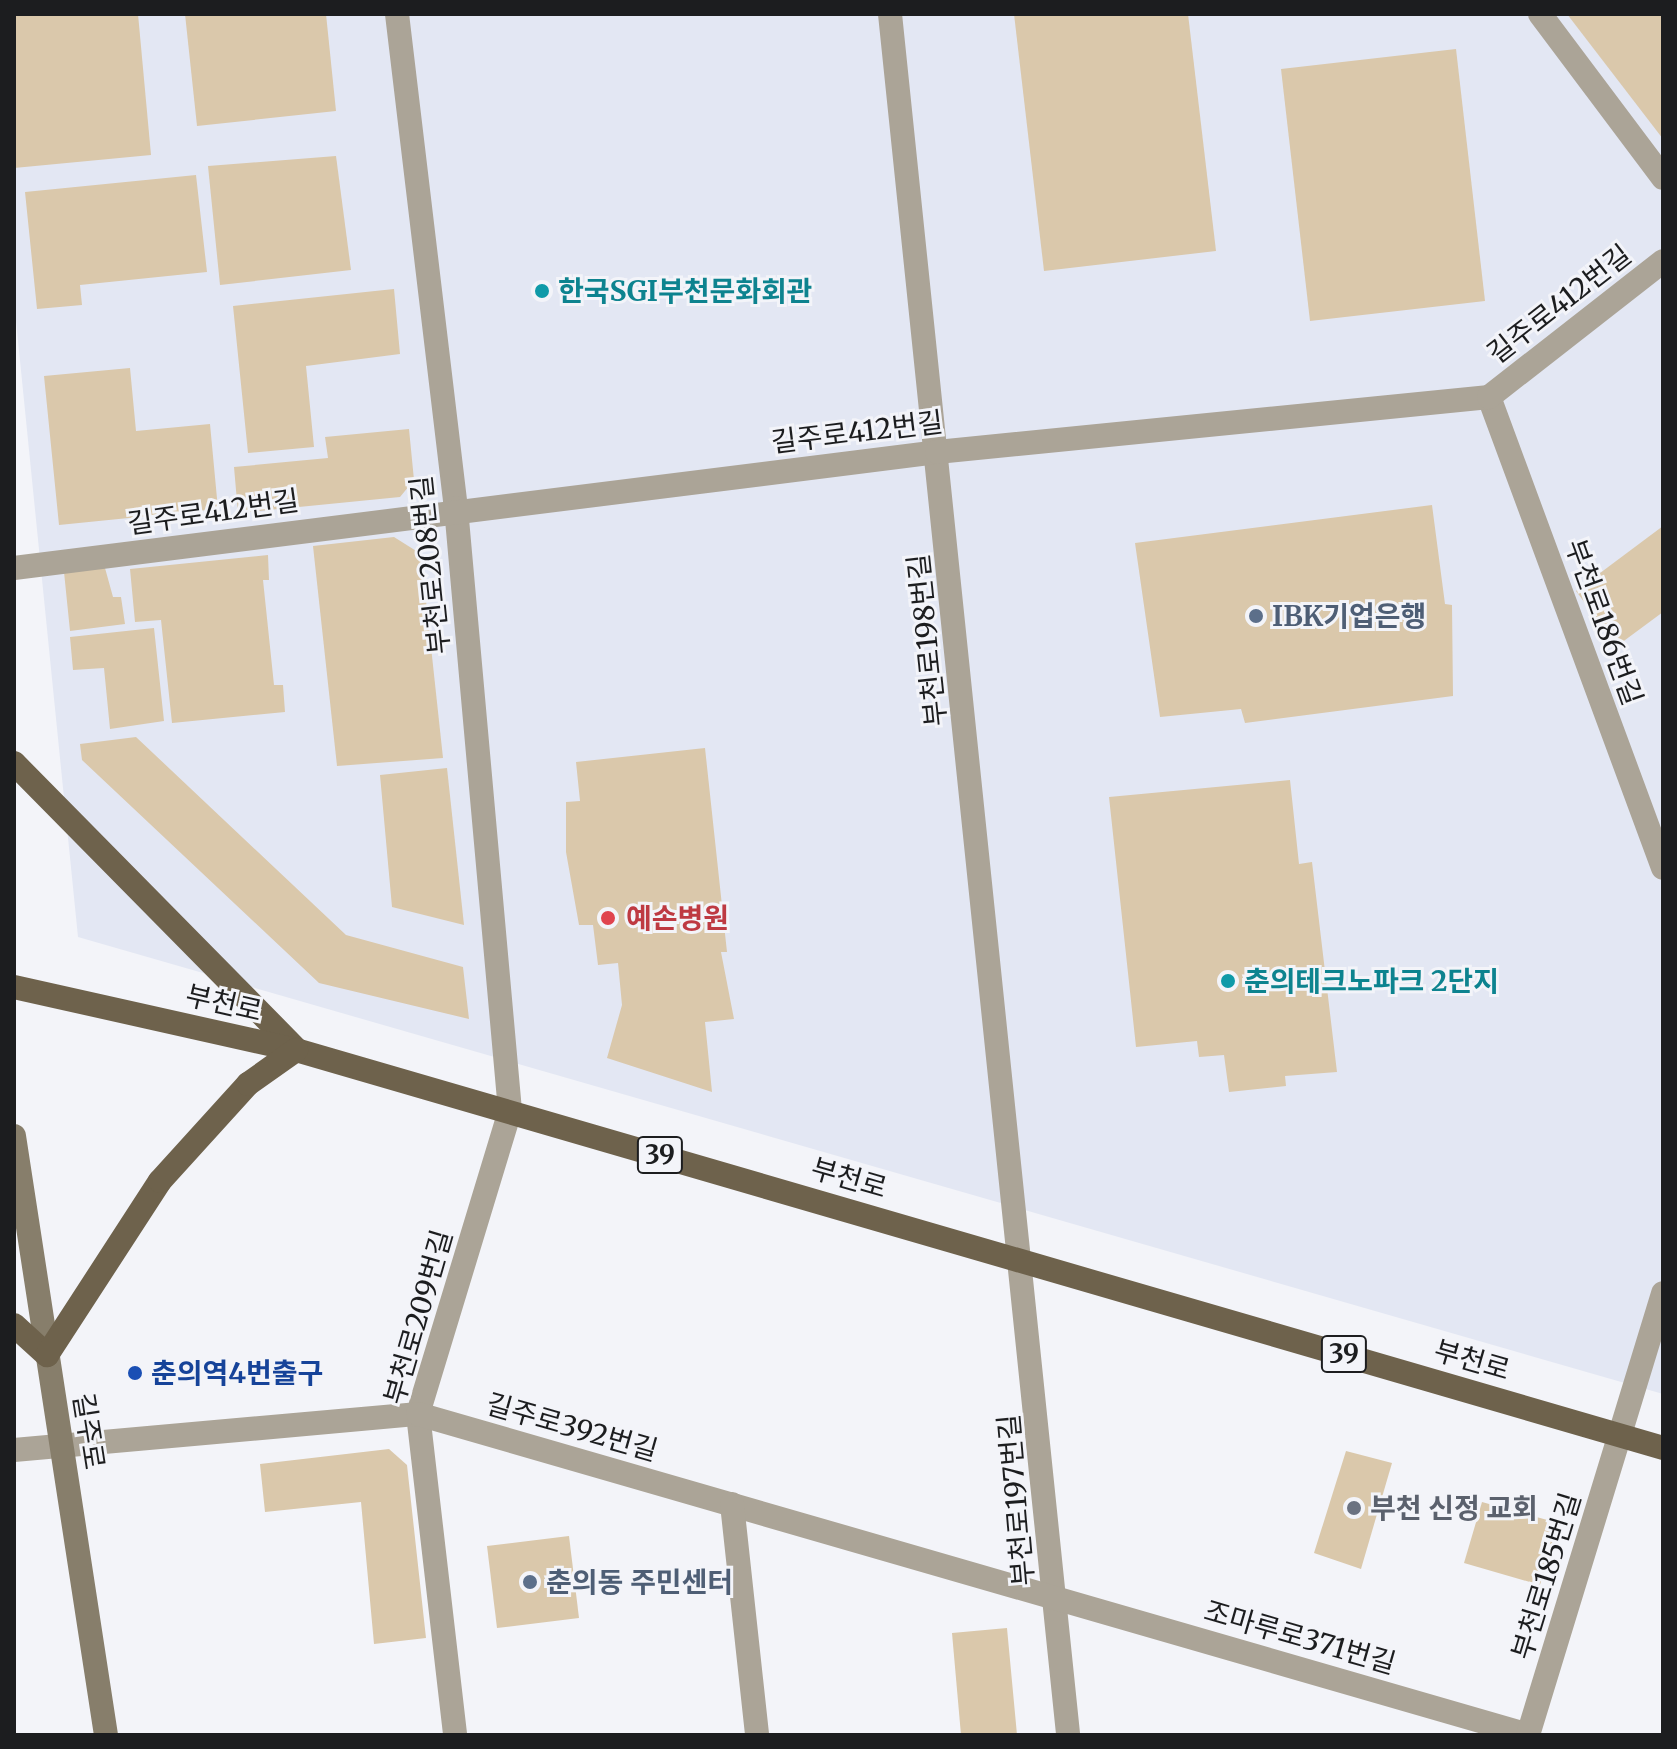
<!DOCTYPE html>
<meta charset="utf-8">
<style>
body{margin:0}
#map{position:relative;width:1677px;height:1749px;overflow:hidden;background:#f3f4f9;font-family:Merriweather,"Noto Sans KR",serif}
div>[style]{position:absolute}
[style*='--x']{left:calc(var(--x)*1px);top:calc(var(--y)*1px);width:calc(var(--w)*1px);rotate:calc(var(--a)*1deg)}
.built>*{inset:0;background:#e3e7f3}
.building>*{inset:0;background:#dac8ab}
.street>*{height:24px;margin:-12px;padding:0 12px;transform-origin:12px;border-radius:12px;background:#aba497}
.secondary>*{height:24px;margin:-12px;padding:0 12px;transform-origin:12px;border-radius:12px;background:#877e6b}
.primary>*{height:24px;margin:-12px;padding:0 12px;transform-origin:12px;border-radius:12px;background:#6e624c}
.dots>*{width:22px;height:22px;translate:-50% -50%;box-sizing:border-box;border:4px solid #f3f4f9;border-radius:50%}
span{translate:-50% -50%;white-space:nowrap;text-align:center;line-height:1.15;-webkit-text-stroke:6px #f3f4f9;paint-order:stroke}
.shield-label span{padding:2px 6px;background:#f3f4f9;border:2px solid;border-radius:6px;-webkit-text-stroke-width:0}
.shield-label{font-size:26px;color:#1c1d1f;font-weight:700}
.culture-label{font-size:28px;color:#0d838f;font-weight:700}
.left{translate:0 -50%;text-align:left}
.street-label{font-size:28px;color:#1c1d1f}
.service-label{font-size:28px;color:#4e5e75;font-weight:700}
.health-label{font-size:28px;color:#be3a42;font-weight:700}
.transit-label{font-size:28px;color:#164399;font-weight:700}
.worship-label{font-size:28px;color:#5b616d;font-weight:700}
.frame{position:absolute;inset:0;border:16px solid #1c1d1f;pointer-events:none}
</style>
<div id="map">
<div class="built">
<i style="clip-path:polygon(14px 14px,1663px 14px,1663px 1394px,78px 937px,14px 301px)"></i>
</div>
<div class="building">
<i style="clip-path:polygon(14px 14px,138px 14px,151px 155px,14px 168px)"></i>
<i style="clip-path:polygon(185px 14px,326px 14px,336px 111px,197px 126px)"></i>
<i style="clip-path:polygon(1014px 14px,1188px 14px,1216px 251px,1044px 271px)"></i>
<i style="clip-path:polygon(1567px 14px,1663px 14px,1663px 139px)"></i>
<i style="clip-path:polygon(1456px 49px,1485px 301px,1310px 321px,1281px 69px)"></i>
<i style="clip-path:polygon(336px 156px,351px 270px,220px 285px,208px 166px)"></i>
<i style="clip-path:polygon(196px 175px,207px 272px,80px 285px,82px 305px,37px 309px,25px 192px)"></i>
<i style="clip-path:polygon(394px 289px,400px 354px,306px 366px,314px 447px,248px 453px,233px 306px)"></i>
<i style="clip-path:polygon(130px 368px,136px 431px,210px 424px,218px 509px,59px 525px,44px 376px)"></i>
<i style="clip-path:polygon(409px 429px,414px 480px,400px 497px,238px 513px,234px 467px,328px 458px,325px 437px)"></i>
<i style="clip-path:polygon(1432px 505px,1445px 604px,1452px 605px,1453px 696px,1245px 723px,1241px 709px,1160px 717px,1135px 543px)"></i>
<i style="clip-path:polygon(1663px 526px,1663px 612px,1617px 646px,1576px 591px)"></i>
<i style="clip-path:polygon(394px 537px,421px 554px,443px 758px,337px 766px,313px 546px)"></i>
<i style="clip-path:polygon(268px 555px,269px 580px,263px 580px,274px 685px,283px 685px,285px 712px,172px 723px,161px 620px,135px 622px,130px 569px)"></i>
<i style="clip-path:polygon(105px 568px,113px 597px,121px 597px,125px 624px,70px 631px,64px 572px)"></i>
<i style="clip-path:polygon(154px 628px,164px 721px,110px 729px,104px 668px,73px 670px,70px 637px)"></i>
<i style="clip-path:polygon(136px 737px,346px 935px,463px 967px,469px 1019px,319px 983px,82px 760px,80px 744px)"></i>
<i style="clip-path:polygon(705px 748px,727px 952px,721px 952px,734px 1019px,705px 1022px,712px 1092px,607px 1058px,622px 1005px,618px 963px,598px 965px,593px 925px,579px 925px,566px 852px,566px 802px,580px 801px,576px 762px)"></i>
<i style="clip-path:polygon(447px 768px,464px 925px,392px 907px,380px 775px)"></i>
<i style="clip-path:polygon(1290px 780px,1299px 864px,1312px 862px,1337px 1072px,1285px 1076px,1286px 1086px,1229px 1092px,1224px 1055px,1199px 1057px,1197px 1041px,1136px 1047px,1109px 797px)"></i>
<i style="clip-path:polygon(389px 1449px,407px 1465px,426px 1638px,374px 1644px,361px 1502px,265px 1512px,260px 1464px)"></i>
<i style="clip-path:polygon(1346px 1451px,1392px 1463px,1361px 1569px,1314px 1553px)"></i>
<i style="clip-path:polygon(1482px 1502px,1558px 1523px,1540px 1585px,1464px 1563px)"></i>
<i style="clip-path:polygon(569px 1536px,579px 1618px,497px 1628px,487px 1546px)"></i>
<i style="clip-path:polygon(1007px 1628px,1017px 1735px,961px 1735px,952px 1633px)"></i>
</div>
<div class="street">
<i style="--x:397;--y:14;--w:498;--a:83.2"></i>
<i style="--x:456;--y:508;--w:605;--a:84.88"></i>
<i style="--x:510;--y:1111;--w:317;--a:106.9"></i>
<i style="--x:418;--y:1414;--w:323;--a:83.4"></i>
<i style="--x:890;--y:14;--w:1730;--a:84.09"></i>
<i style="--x:1540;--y:14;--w:205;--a:53.1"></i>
<i style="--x:1489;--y:397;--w:502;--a:69.72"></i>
<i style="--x:14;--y:568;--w:930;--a:-7.16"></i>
<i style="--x:937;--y:452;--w:555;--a:-5.69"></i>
<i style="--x:1489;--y:397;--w:221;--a:-38"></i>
<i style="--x:14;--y:1450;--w:406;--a:-5.1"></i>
<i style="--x:418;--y:1414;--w:1156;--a:16.12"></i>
<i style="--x:732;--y:1504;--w:232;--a:83.8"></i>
<i style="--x:1528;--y:1735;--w:462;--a:-73"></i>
</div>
<div class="secondary">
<i style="--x:14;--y:1136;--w:606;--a:81.27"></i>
</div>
<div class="primary">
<i style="--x:14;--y:763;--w:400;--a:45.4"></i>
<i style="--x:14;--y:987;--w:289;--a:12.6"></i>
<i style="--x:296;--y:1050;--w:1424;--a:16.23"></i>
<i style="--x:14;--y:1325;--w:45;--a:42.3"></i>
<i style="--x:47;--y:1355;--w:207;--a:-57"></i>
<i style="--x:160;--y:1181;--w:131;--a:-47.8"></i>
<i style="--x:248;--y:1084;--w:59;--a:-35.3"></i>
</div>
<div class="dots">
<i style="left:542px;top:291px;background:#0f9aa8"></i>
<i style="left:1256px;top:616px;background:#5c6f8a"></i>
<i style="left:608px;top:918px;background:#e0444e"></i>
<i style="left:1228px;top:981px;background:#0f9aa8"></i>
<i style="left:135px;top:1373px;background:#1a4fb4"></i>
<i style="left:1354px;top:1508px;background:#6b7280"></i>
<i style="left:530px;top:1582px;background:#5c6f8a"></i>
</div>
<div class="shield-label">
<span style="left:660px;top:1155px">39</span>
<span style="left:1344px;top:1354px">39</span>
</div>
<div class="culture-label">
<span class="left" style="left:558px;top:291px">한국SGI부천문화회관</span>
<span class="left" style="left:1244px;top:981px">춘의테크노파크 2단지</span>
</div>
<div class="street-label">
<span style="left:1559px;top:304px;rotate:-38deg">길주로412번길</span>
<span style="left:857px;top:432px;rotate:-7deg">길주로412번길</span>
<span style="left:213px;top:512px;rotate:-8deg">길주로412번길</span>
<span style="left:430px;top:565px;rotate:-96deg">부천로208번길</span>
<span style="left:1604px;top:622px;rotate:70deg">부천로186번길</span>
<span style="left:927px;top:640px;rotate:-96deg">부천로198번길</span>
<span style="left:224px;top:1003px;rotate:13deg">부천로</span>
<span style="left:849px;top:1178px;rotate:16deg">부천로</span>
<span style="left:418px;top:1317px;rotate:-74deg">부천로209번길</span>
<span style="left:1472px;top:1360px;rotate:16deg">부천로</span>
<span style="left:572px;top:1427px;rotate:16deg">길주로392번길</span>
<span style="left:89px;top:1431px;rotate:81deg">길주로</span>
<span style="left:1016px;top:1500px;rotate:-95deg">부천로197번길</span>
<span style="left:1546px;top:1576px;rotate:-73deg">부천로185번길</span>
<span style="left:1300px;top:1637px;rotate:16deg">조마루로371번길</span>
</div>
<div class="service-label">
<span class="left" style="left:1272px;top:616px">IBK기업은행</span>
<span class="left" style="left:546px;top:1582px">춘의동 주민센터</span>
</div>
<div class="health-label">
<span class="left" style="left:626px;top:918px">예손병원</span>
</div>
<div class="transit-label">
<span class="left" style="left:151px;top:1373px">춘의역4번출구</span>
</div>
<div class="worship-label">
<span class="left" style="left:1370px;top:1508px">부천 신정 교회</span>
</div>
<div class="frame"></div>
</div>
